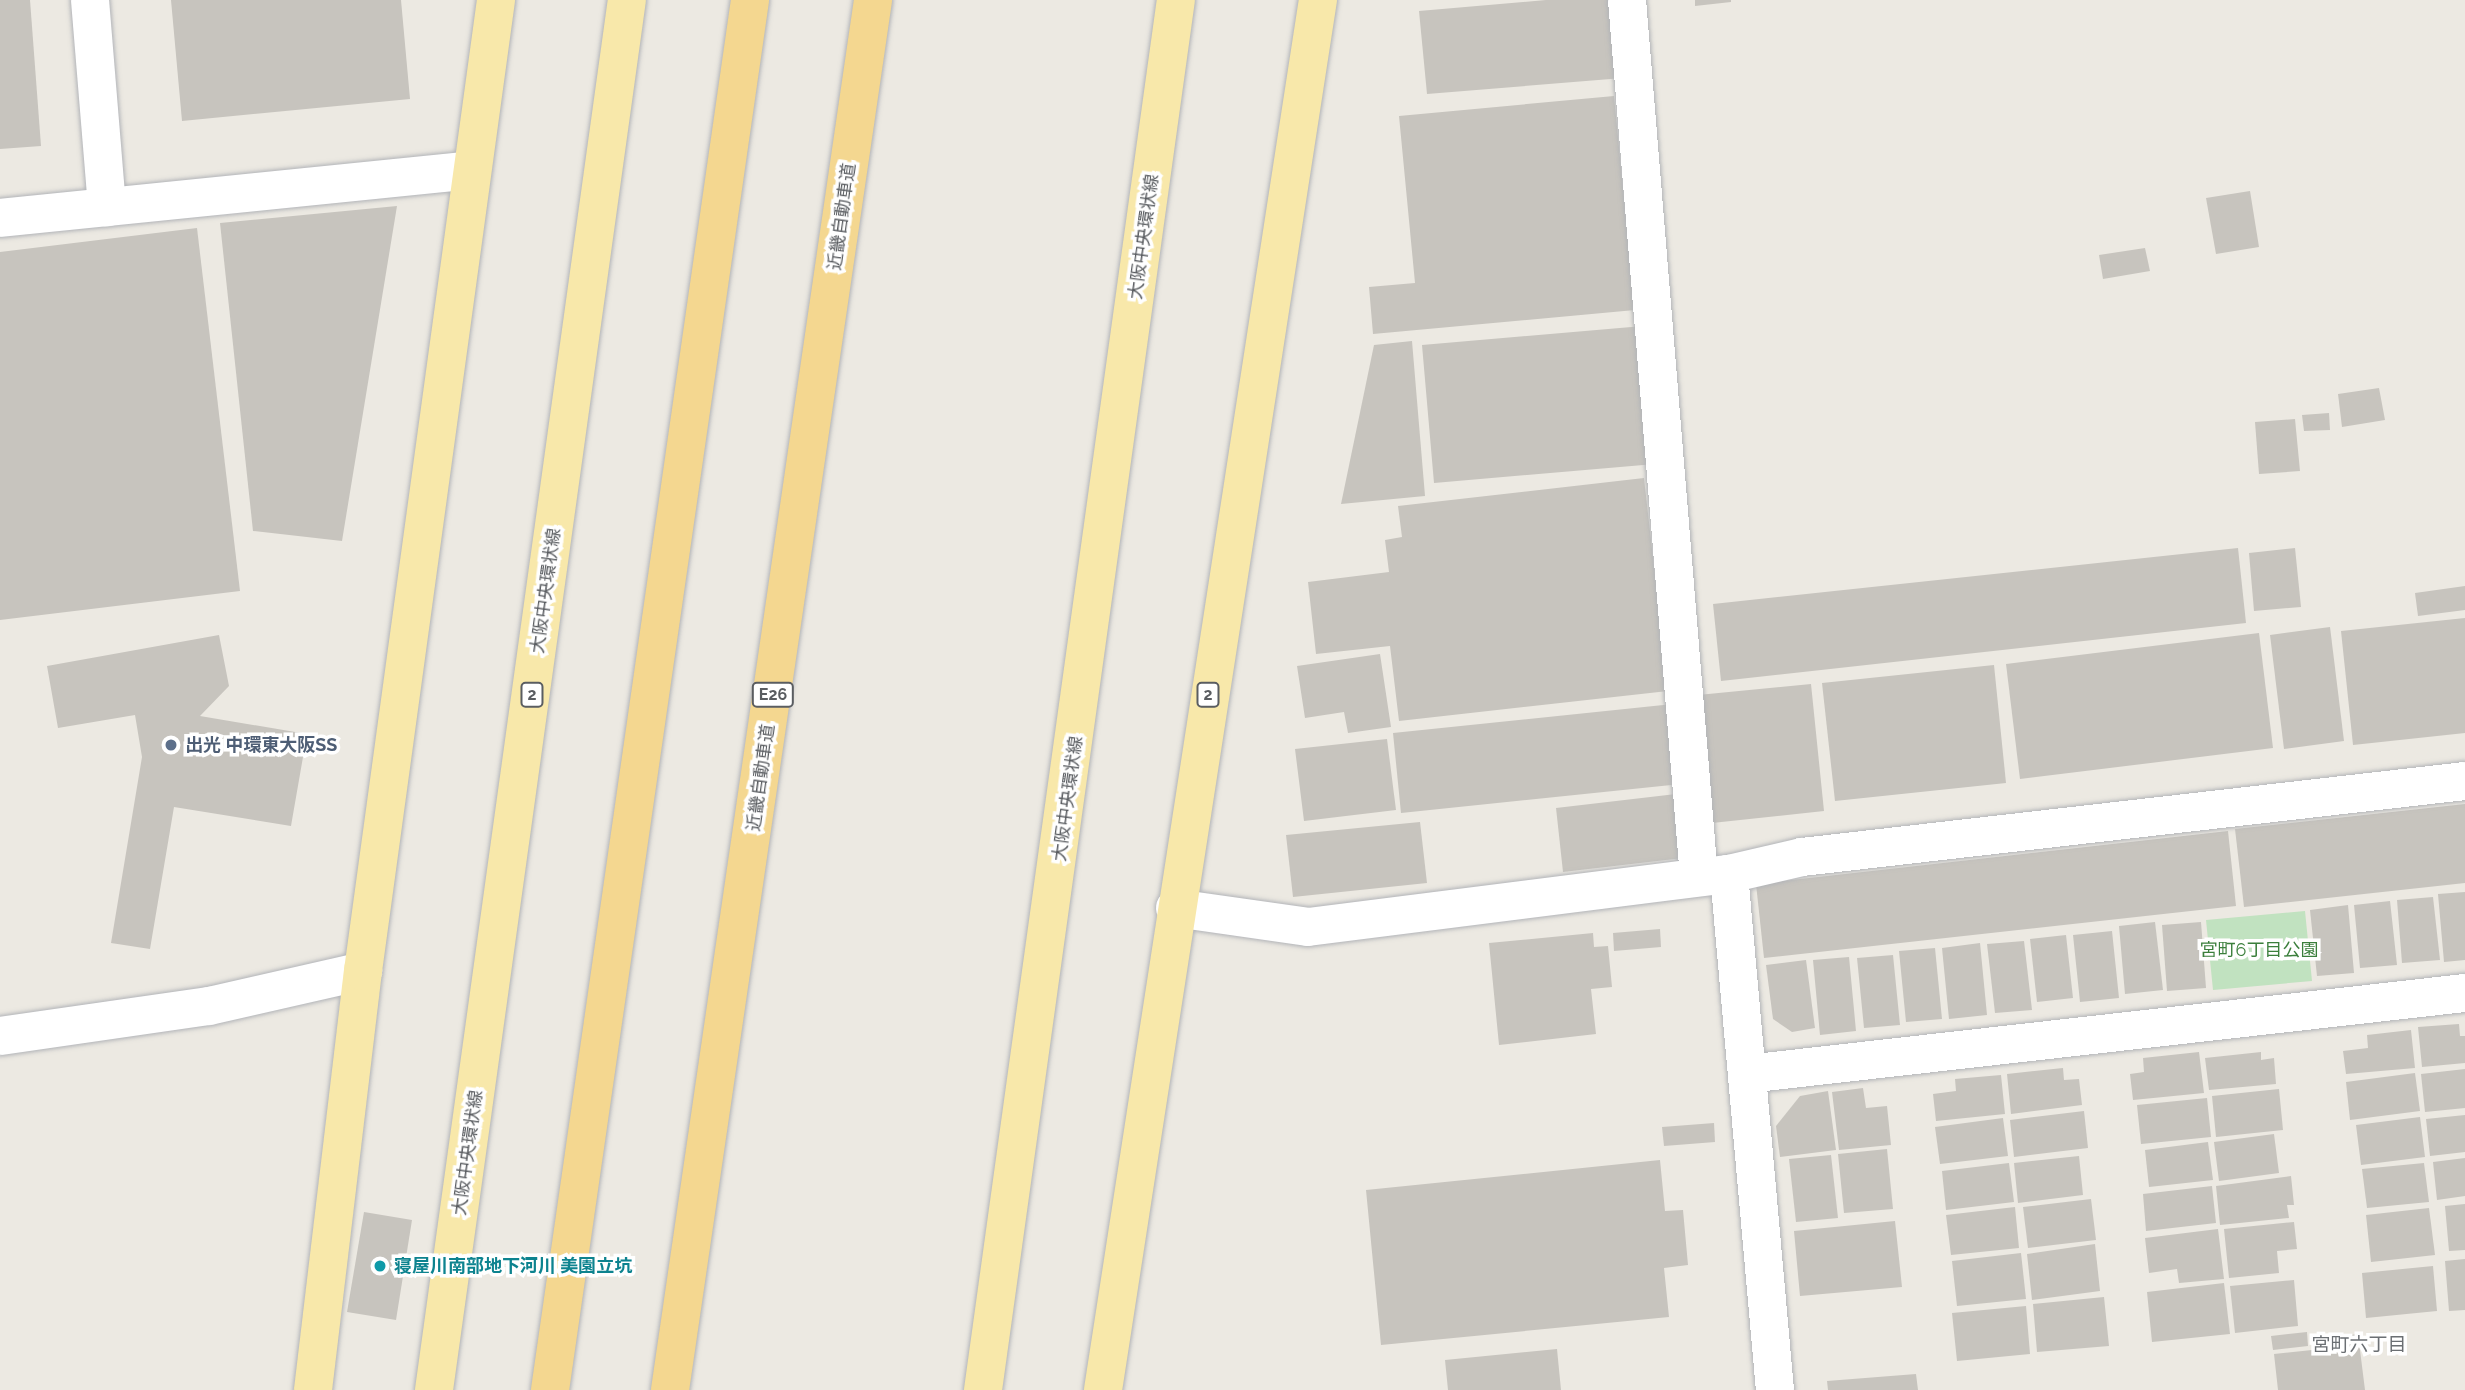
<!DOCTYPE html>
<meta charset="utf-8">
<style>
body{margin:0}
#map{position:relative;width:2465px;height:1390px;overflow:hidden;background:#ece9e2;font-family:Raleway,"Noto Sans JP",sans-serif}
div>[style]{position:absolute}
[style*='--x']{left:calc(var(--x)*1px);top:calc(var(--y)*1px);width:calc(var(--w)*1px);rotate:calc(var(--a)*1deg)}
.green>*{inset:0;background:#c1e2c0}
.building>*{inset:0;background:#c7c4be}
.roads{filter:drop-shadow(0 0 2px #b2b4b8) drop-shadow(0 0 2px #b2b4b8)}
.street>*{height:38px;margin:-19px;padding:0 19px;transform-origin:19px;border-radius:19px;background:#fff}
.secondary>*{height:38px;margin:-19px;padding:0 19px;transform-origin:19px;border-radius:19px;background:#fff}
.primary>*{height:38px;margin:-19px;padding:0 19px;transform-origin:19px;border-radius:19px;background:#f8e8aa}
.highway>*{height:38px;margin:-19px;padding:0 19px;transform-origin:19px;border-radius:19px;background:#f4d790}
.dots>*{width:19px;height:19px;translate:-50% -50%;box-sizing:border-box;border:4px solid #fff;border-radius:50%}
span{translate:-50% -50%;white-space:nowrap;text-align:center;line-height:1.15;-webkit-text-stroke:7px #fff;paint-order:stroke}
.shield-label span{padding:2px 5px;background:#fff;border:2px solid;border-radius:5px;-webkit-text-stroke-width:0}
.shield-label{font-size:16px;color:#5a5d61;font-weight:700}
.street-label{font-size:18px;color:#5a5d61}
.service-label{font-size:18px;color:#4e5e75;font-weight:700}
.left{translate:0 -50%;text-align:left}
.park-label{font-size:18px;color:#3b7f3c}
.culture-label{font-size:18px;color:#0d838f;font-weight:700}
.neighbourhood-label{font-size:19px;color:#6b6f73}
</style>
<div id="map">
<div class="green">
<i style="clip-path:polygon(2305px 911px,2312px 981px,2213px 990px,2206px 920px)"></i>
</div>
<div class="building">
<i style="clip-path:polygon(0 0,30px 0,41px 146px,0 149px)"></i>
<i style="clip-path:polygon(171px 0,401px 0,410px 99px,182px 121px)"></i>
<i style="clip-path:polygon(1546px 0,1616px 0,1623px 78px,1427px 94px,1419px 11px)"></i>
<i style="clip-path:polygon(1695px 0,1731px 0,1731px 2px,1695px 6px)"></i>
<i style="clip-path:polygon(1614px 96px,1635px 310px,1373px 334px,1369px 287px,1415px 283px,1399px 116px)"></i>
<i style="clip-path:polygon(2250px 191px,2259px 247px,2216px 254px,2206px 198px)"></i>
<i style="clip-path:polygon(397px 206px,342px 541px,253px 531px,220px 223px)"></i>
<i style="clip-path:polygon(197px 228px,240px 591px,0 620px,0 252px)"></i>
<i style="clip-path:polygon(2145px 248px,2150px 271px,2103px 279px,2099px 255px)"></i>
<i style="clip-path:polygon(1643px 326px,1655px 464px,1434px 483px,1422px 345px)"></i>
<i style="clip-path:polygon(1412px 341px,1425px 496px,1341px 504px,1374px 345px)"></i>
<i style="clip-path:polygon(2379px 388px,2385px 420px,2342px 427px,2338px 394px)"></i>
<i style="clip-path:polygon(2329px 413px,2330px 430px,2304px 431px,2302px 415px)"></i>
<i style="clip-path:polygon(2295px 419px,2300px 471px,2259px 474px,2255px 422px)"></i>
<i style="clip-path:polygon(1644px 478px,1668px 691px,1399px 721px,1390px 646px,1316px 654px,1308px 582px,1389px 572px,1385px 540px,1402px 537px,1398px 506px)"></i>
<i style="clip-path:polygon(2238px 548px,2246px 623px,1721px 681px,1713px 604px)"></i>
<i style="clip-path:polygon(2295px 548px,2301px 607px,2254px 611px,2249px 553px)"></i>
<i style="clip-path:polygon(2465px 586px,2465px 610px,2418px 616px,2415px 593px)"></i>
<i style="clip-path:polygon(2465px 618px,2465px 733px,2353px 745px,2341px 631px)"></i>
<i style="clip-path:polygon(2330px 627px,2344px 741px,2284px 749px,2270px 635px)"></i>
<i style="clip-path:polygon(2259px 633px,2273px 748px,2020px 779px,2006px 664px)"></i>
<i style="clip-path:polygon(219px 635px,229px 686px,200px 716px,307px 734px,291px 826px,174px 807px,150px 949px,111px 943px,142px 757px,135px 715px,58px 728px,47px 666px)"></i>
<i style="clip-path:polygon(1380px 654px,1391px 727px,1348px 733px,1344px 712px,1305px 718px,1297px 666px)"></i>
<i style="clip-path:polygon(1994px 665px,2006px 783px,1835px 801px,1822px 683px)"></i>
<i style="clip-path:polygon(1811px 684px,1824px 811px,1712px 823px,1698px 695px)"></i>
<i style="clip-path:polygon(1673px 704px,1681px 784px,1401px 813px,1393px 733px)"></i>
<i style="clip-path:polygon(1387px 739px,1396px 810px,1304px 821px,1295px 749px)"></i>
<i style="clip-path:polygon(1676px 794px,1683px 858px,1563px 872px,1556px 808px)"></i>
<i style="clip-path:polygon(2465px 804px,2465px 883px,2244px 907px,2235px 829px)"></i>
<i style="clip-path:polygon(1420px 822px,1427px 883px,1293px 897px,1286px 835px)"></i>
<i style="clip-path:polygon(2228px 831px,2236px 906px,1764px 958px,1756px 884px)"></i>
<i style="clip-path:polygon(2465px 892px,2465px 960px,2444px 962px,2438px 894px)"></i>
<i style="clip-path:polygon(2433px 897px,2440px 960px,2402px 963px,2397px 900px)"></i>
<i style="clip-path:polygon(2390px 901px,2397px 965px,2360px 968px,2354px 905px)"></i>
<i style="clip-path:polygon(2348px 905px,2354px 973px,2317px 976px,2310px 910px)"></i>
<i style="clip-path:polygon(2155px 922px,2163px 990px,2125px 994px,2119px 926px)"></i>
<i style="clip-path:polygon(2201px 922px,2206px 988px,2167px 991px,2162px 925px)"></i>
<i style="clip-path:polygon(1660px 929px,1661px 947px,1614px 951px,1613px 933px)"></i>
<i style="clip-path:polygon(2112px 931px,2119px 998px,2080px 1002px,2073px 935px)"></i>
<i style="clip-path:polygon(1593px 933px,1594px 947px,1608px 946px,1612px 987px,1591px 989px,1596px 1034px,1499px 1045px,1489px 943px)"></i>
<i style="clip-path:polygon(2066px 935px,2073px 998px,2037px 1002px,2030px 939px)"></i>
<i style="clip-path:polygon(2024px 941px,2032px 1010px,1995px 1013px,1987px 944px)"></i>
<i style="clip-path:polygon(1980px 943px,1987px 1015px,1949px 1019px,1942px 948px)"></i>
<i style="clip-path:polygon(1935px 948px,1942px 1019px,1906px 1022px,1899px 951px)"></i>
<i style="clip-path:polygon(1893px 955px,1900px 1025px,1864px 1028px,1857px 958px)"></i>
<i style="clip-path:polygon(1849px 957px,1856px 1031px,1820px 1035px,1813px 960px)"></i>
<i style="clip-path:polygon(1806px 960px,1815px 1028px,1792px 1032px,1773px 1019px,1766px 965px)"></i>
<i style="clip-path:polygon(2459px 1024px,2460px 1036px,2465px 1036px,2465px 1063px,2422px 1067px,2418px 1027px)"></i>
<i style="clip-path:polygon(2411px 1030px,2415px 1068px,2346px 1074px,2343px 1051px,2368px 1048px,2367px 1035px)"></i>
<i style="clip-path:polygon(2199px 1052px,2204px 1093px,2133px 1100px,2130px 1074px,2144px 1072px,2143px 1058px)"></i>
<i style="clip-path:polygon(2261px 1052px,2261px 1060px,2274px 1058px,2276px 1084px,2209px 1090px,2205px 1058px)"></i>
<i style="clip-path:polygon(2063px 1068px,2064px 1080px,2079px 1079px,2082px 1105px,2011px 1114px,2007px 1074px)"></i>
<i style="clip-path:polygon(2465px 1069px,2465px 1108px,2425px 1112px,2421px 1074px)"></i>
<i style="clip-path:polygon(2415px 1073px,2420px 1111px,2350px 1120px,2346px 1082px)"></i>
<i style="clip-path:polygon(2001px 1075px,2005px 1114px,1936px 1121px,1933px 1094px,1956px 1091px,1955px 1079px)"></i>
<i style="clip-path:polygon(1863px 1088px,1866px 1108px,1887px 1106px,1891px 1145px,1839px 1150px,1832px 1092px)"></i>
<i style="clip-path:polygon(2279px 1089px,2283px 1130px,2216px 1137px,2212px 1096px)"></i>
<i style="clip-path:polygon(1828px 1091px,1836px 1150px,1780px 1157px,1776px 1126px,1800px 1096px)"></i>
<i style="clip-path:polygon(2207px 1098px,2211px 1137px,2141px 1144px,2137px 1105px)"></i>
<i style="clip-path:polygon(2084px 1111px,2088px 1148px,2014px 1157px,2010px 1120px)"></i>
<i style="clip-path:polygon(2465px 1115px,2465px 1152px,2430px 1156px,2426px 1119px)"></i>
<i style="clip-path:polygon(2420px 1117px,2425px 1157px,2361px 1165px,2356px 1125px)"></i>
<i style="clip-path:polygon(2003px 1118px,2008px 1156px,1940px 1164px,1935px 1127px)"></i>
<i style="clip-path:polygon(1714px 1123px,1715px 1142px,1664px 1146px,1662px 1127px)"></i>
<i style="clip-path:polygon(2274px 1134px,2279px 1173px,2219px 1181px,2214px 1142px)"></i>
<i style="clip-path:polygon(2208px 1142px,2213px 1180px,2149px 1187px,2145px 1150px)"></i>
<i style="clip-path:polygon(1887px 1149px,1893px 1209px,1844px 1213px,1838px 1154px)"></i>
<i style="clip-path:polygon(1831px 1155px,1838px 1218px,1796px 1222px,1789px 1159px)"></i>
<i style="clip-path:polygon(2079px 1156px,2083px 1195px,2018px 1203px,2014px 1163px)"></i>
<i style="clip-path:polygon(2465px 1158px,2465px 1196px,2437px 1200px,2433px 1162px)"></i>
<i style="clip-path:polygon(1660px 1160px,1665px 1211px,1683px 1210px,1688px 1265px,1664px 1268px,1669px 1317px,1381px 1345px,1366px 1190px)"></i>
<i style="clip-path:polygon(2009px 1163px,2014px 1202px,1946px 1210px,1942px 1171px)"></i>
<i style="clip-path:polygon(2424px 1163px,2429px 1202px,2367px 1208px,2362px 1169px)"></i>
<i style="clip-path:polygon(2291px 1176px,2294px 1205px,2287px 1205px,2289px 1218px,2220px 1225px,2216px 1186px)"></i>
<i style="clip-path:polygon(2212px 1186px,2216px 1223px,2146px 1231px,2143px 1194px)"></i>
<i style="clip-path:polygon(2091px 1199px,2096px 1240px,2028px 1248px,2023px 1207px)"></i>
<i style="clip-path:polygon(2465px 1204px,2465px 1250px,2449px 1251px,2445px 1206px)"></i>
<i style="clip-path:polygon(2015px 1207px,2019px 1248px,1951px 1255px,1946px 1215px)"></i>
<i style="clip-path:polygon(2429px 1208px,2435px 1255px,2371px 1262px,2366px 1215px)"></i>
<i style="clip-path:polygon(364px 1212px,412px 1220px,396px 1320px,347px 1312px)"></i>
<i style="clip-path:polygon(1895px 1221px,1902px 1287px,1800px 1296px,1794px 1231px)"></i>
<i style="clip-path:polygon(2294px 1222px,2297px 1249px,2277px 1251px,2279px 1273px,2229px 1278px,2224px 1229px)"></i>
<i style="clip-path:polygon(2218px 1229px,2224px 1279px,2179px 1283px,2177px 1269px,2149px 1273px,2145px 1238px)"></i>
<i style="clip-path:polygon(2095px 1244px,2100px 1291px,2032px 1300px,2027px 1254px)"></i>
<i style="clip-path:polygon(2021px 1253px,2026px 1299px,1957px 1306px,1952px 1261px)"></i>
<i style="clip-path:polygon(2465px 1259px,2465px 1310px,2449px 1311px,2445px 1261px)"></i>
<i style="clip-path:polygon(2433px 1266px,2437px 1311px,2366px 1318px,2362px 1273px)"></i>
<i style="clip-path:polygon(2294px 1280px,2298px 1326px,2235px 1333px,2230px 1286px)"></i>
<i style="clip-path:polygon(2224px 1283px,2230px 1334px,2152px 1342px,2147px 1292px)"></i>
<i style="clip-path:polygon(2104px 1297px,2109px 1346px,2037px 1352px,2033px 1304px)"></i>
<i style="clip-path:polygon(2026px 1306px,2030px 1354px,1957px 1361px,1952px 1313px)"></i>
<i style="clip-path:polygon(2307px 1332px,2308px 1346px,2273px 1350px,2271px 1336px)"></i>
<i style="clip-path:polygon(2358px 1334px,2365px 1390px,2278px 1390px,2274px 1354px,2312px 1350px,2312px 1340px)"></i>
<i style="clip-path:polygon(1557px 1349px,1561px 1390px,1448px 1390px,1445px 1360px)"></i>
<i style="clip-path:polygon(1916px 1374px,1918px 1390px,1828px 1390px,1827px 1381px)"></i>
</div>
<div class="roads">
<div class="street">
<i style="--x:1627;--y:0;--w:880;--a:85.31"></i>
<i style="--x:1729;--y:874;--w:518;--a:84.91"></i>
<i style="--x:1175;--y:908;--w:134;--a:8.1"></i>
<i style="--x:1308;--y:927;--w:424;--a:-7.2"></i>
<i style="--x:1729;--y:874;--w:75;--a:-13.1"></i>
<i style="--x:1802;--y:857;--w:667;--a:-6.54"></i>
<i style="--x:0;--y:1036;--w:211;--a:-8.2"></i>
<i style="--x:209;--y:1006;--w:158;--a:-12.8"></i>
<i style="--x:1747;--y:1074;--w:723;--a:-6.44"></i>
</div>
<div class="secondary">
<i style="--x:90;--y:0;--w:208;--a:85.3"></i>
<i style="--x:0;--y:218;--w:473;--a:-5.8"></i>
</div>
<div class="primary">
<i style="--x:313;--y:1390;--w:422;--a:-83.2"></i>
<i style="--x:363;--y:971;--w:980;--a:-82.2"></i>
<i style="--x:434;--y:1390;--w:1403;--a:-82.1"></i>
<i style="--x:983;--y:1390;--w:1403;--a:-82.1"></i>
<i style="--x:1103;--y:1390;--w:1407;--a:-81.21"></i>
</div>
<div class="highway">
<i style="--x:550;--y:1390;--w:1404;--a:-81.81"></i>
<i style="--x:670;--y:1390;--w:1405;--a:-81.69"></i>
</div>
</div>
<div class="dots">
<i style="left:171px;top:745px;background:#5c6f8a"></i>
<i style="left:380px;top:1266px;background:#0f9aa8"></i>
</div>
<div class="shield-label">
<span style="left:532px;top:695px">2</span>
<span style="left:773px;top:695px">E26</span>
<span style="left:1208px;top:695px">2</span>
</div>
<div class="street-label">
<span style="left:842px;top:217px;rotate:-82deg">近畿自動車道</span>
<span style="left:1144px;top:237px;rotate:-82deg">大阪中央環状線</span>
<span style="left:546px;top:591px;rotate:-82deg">大阪中央環状線</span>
<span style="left:761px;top:778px;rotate:-82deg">近畿自動車道</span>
<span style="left:1068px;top:799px;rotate:-82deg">大阪中央環状線</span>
<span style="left:468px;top:1153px;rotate:-82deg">大阪中央環状線</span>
</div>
<div class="service-label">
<span class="left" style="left:185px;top:745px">出光 中環東大阪SS</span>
</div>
<div class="park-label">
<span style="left:2259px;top:950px">宮町6丁目公園</span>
</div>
<div class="culture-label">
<span class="left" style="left:394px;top:1266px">寝屋川南部地下河川 美園立坑</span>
</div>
<div class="neighbourhood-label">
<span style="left:2359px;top:1345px">宮町六丁目</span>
</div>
</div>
